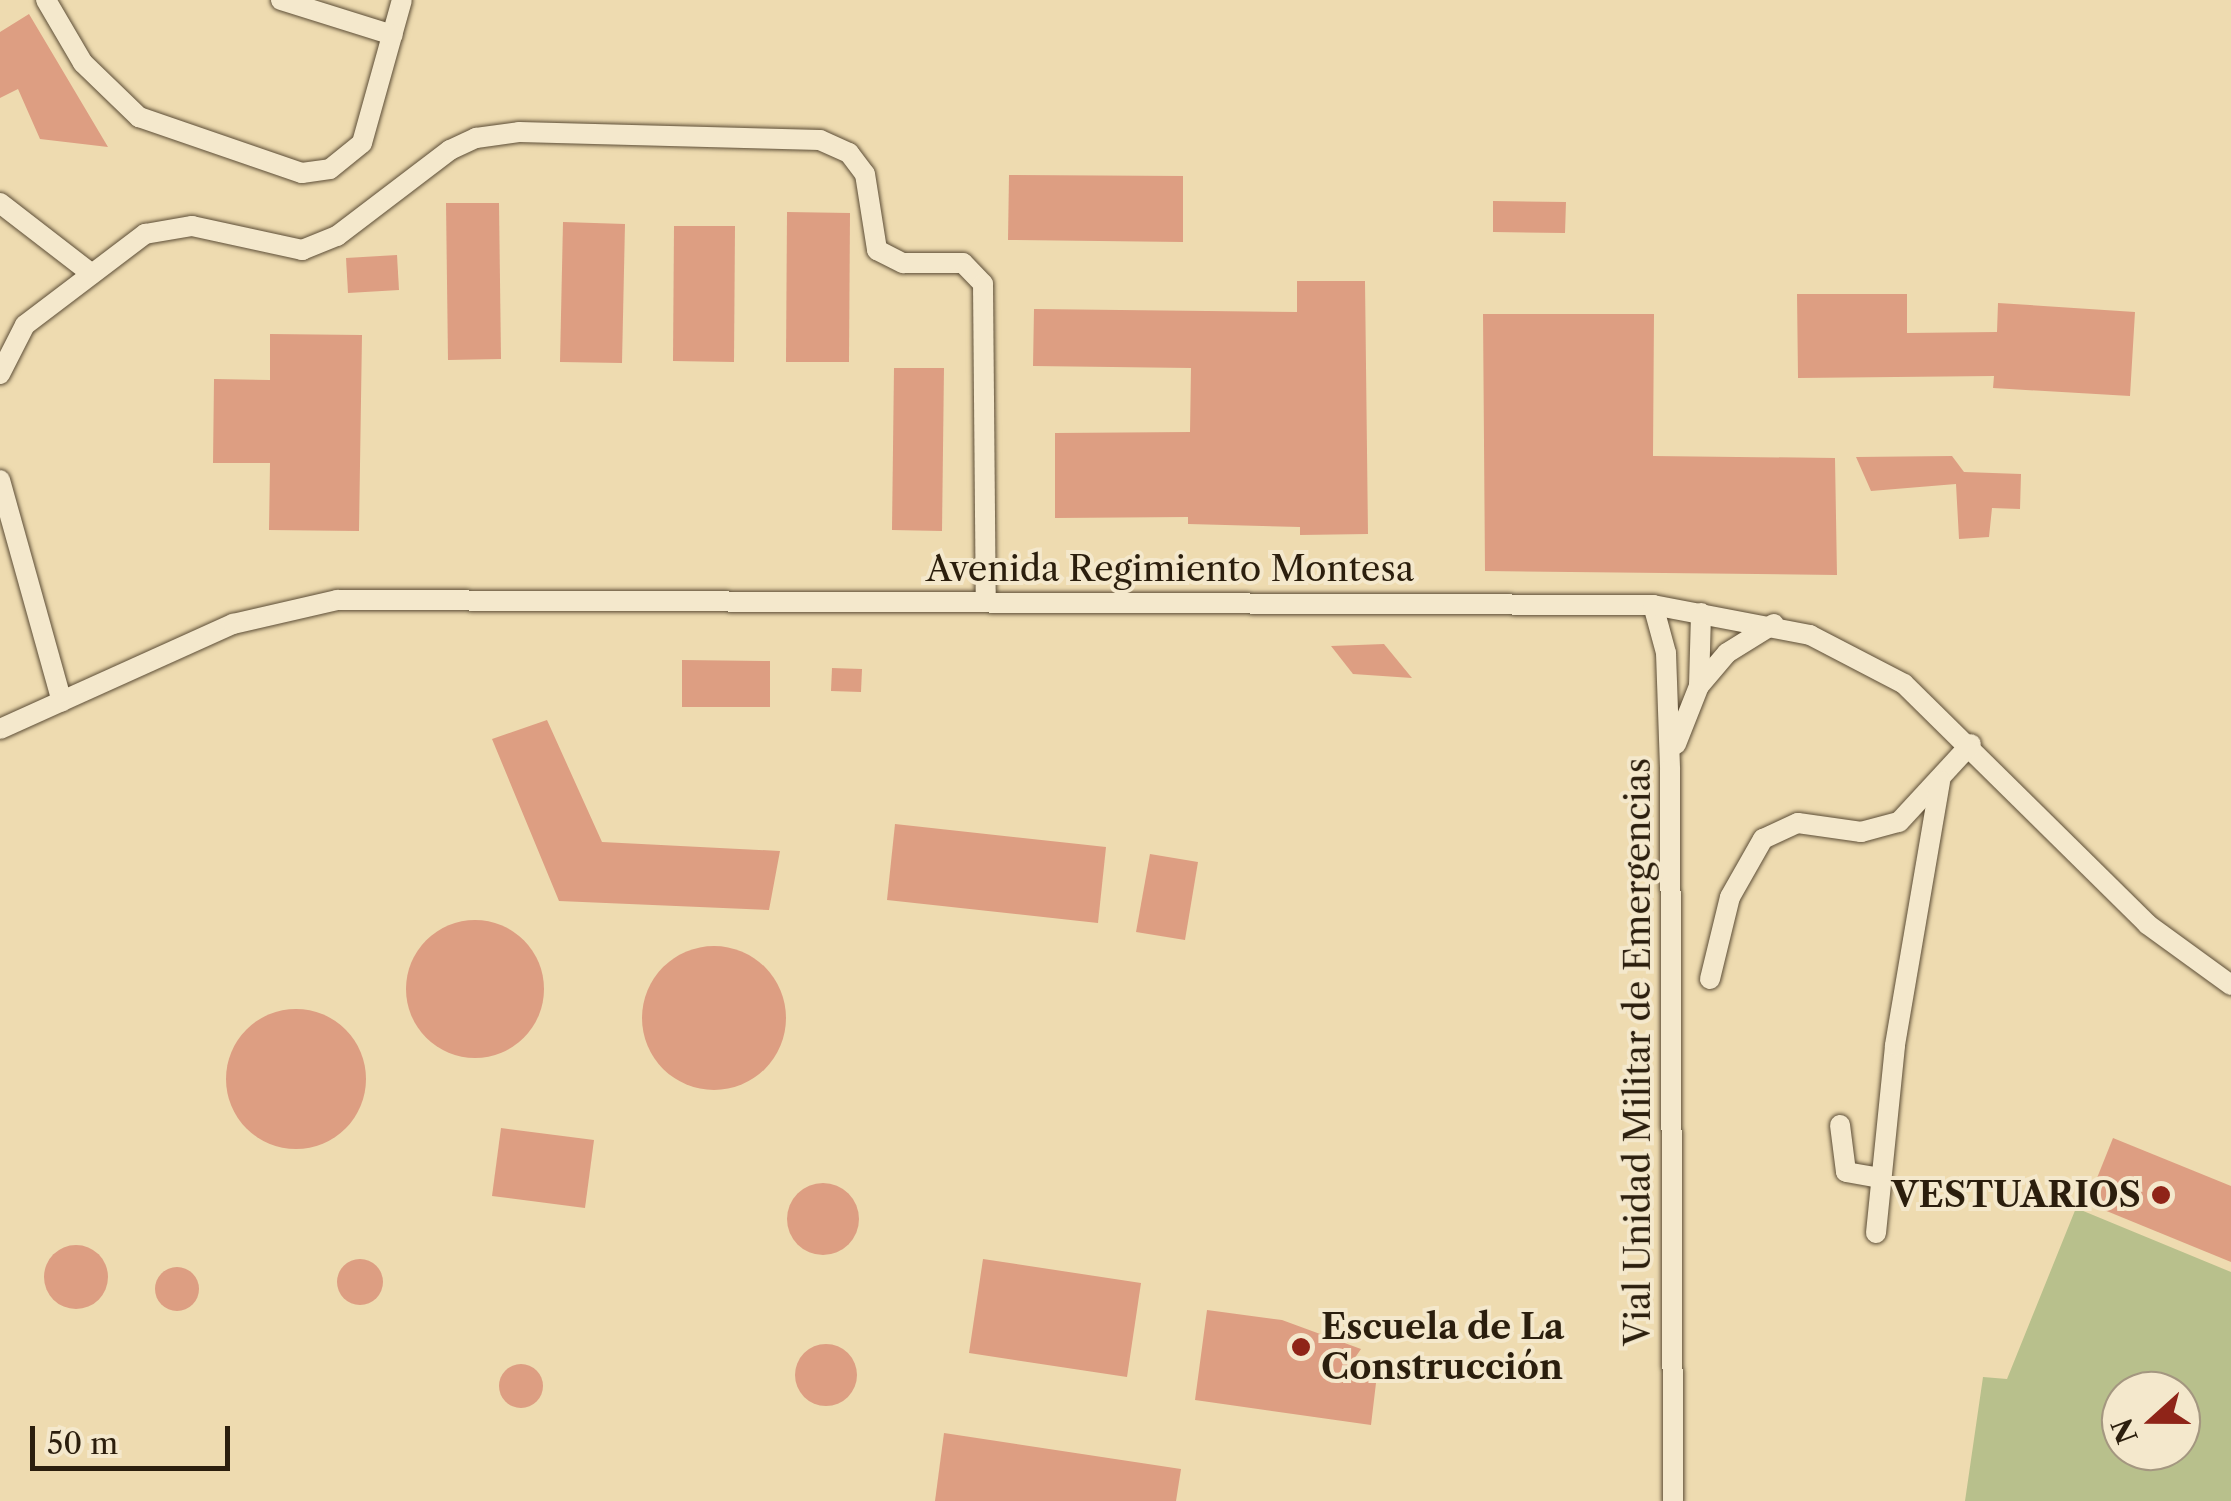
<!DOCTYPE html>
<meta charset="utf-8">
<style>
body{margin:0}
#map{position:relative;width:2231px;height:1501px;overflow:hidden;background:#eedbb0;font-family:"Libre Caslon Text",serif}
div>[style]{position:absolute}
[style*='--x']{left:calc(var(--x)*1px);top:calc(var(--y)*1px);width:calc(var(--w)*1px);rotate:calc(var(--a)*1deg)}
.green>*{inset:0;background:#b8c08c}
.building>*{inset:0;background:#dd9e82}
.round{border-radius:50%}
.roads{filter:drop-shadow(0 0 2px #5c4d36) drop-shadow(0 0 2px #5c4d36)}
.minor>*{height:20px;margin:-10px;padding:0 10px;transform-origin:10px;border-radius:10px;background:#f4e8cc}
.dots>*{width:28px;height:28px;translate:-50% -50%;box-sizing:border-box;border:5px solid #f4e8cc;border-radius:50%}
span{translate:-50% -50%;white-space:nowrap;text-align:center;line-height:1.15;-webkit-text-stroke:8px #f4e8cc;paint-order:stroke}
.street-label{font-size:35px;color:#2b1e0d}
.poi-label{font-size:35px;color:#2b1e0d;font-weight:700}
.right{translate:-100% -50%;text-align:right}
.left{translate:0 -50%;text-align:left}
.north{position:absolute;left:2101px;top:1371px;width:100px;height:100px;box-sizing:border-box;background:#f4e8cc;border:2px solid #a49780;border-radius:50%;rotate:249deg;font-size:28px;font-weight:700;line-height:40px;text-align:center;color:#2b1e0d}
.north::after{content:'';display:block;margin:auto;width:35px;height:45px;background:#8f2418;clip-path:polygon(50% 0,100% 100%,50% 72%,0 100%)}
.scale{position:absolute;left:30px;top:1426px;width:200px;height:45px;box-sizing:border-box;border:5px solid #2b1e0d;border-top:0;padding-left:12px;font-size:30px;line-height:35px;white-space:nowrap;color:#2b1e0d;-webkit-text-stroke:8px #f4e8cc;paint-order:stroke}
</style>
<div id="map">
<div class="green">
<i style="clip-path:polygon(evenodd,2076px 1208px,2231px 1272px,2231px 1501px,1965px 1501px,1983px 1377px,2007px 1379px,2076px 1208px,2121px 1391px,2181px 1391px,2181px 1451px,2121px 1451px,2121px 1391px)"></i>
</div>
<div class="building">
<i style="clip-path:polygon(29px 14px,108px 147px,40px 139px,18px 89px,0 98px,0 32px)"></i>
<i style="clip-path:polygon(1009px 175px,1183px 176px,1183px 242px,1008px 240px)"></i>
<i style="clip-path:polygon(1493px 201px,1566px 202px,1565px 233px,1493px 232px)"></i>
<i style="clip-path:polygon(446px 203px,499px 203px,501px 359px,448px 360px)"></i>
<i style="clip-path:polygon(787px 212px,850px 213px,849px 362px,786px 362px)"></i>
<i style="clip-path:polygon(563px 222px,625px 224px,622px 363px,560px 362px)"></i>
<i style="clip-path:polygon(674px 226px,735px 226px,734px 362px,673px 361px)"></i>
<i style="clip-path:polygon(397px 255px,399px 290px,348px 293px,346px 258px)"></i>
<i style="clip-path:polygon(1297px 281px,1365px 281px,1368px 534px,1300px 535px,1300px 527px,1188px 524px,1188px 517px,1055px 518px,1055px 433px,1190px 432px,1191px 368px,1033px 366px,1034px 309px,1297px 312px)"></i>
<i style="clip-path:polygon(1797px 294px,1907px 294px,1907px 333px,1997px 332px,1998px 303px,2135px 312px,2130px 396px,1993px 388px,1994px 376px,1798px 378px)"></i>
<i style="clip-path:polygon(1483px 314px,1654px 314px,1653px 456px,1835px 458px,1837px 575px,1485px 571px)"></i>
<i style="clip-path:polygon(270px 334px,362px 335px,359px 531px,269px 530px,270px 463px,213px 463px,214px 379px,270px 380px)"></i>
<i style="clip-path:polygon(894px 368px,944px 368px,942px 531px,892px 530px)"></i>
<i style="clip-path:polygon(1952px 456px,1964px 472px,2021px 474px,2020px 509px,1992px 508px,1989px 537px,1959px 539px,1956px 484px,1871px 491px,1856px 457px)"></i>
<i style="clip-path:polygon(1384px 644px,1412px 678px,1353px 674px,1331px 646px)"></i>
<i style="clip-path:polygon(682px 660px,770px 661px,770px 707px,682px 707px)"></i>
<i style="clip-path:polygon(832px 668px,862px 669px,861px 692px,831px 691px)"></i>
<i style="clip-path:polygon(547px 720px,602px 842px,780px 851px,769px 910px,559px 901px,492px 739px)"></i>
<i style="clip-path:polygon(895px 824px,1106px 847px,1098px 923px,887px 900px)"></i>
<i style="clip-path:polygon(1150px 854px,1198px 862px,1185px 940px,1136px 932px)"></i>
<i class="round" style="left:406px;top:920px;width:138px;height:138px"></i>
<i class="round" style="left:642px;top:946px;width:144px;height:144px"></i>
<i class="round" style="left:226px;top:1009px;width:140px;height:140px"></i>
<i style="clip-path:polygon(501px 1128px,594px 1140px,585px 1208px,492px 1196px)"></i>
<i style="clip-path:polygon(2113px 1138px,2231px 1186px,2231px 1262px,2087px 1203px)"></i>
<i class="round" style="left:787px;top:1183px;width:72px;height:72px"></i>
<i class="round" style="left:44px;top:1245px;width:64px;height:64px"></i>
<i class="round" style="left:337px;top:1259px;width:46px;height:46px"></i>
<i style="clip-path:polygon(983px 1259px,1141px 1283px,1127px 1377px,969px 1353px)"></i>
<i class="round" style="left:155px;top:1267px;width:44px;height:44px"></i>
<i style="clip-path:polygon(1207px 1310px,1282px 1320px,1361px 1349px,1350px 1365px,1376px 1383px,1371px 1425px,1195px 1400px)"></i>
<i class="round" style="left:795px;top:1344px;width:62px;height:62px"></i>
<i class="round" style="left:499px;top:1364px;width:44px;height:44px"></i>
<i style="clip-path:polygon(944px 1433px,1181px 1469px,1176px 1501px,935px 1501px)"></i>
</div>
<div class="roads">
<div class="minor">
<i style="--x:46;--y:0;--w:73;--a:59.6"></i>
<i style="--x:83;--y:63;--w:78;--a:44"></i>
<i style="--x:139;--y:117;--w:172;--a:19"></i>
<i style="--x:302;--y:173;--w:28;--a:-8"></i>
<i style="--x:330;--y:169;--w:41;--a:-39.1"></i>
<i style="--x:362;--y:143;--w:148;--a:-74.4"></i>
<i style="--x:281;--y:0;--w:117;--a:17.4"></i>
<i style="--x:0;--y:203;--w:116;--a:37.7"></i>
<i style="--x:0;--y:374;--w:55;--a:-63"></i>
<i style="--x:25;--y:325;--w:151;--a:-37.2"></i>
<i style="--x:145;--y:234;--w:48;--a:-9.7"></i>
<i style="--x:192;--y:226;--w:113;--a:12.3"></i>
<i style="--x:302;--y:250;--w:38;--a:-22"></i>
<i style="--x:337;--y:236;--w:142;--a:-37.3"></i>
<i style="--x:450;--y:150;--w:29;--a:-25"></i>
<i style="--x:476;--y:138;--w:43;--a:-7.9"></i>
<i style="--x:519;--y:132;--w:301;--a:1.5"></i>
<i style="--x:820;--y:140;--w:32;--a:24"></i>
<i style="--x:849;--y:153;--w:26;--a:53"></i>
<i style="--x:865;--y:174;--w:77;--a:81"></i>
<i style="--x:877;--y:250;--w:29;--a:27"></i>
<i style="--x:903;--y:263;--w:60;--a:0"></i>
<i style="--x:963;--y:263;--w:29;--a:46"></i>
<i style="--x:983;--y:284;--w:317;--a:89.5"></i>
<i style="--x:0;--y:480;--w:230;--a:74.4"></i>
<i style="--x:1653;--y:605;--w:50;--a:74.8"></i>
<i style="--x:1666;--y:653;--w:117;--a:88"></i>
<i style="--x:1670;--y:770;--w:731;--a:89.76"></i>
<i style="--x:1699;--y:686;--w:73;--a:-88.4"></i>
<i style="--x:0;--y:729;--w:256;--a:-24.3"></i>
<i style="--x:233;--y:624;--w:107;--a:-13"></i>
<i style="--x:337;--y:600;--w:1316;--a:0.22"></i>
<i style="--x:1653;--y:605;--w:160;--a:10.8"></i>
<i style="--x:1810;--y:635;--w:106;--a:27.5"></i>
<i style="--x:1904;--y:684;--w:342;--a:44.6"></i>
<i style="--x:2147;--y:924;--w:104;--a:36"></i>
<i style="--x:1676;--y:744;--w:62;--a:-68.4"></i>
<i style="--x:1699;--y:686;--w:43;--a:-49.7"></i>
<i style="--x:1727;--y:653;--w:55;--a:-31.7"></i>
<i style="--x:1710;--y:979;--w:84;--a:-76.3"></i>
<i style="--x:1730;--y:897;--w:67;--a:-60.4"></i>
<i style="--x:1763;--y:839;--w:38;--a:-25"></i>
<i style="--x:1798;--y:823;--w:64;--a:8.1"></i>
<i style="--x:1861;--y:832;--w:39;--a:-15"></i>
<i style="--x:1899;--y:822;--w:106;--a:-47.3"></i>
<i style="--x:1840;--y:1125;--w:47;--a:82.7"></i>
<i style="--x:1846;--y:1172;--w:34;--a:10"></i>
<i style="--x:1876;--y:1233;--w:189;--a:-84.2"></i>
<i style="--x:1895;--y:1045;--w:268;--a:-80.3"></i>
</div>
</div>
<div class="dots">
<i style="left:2161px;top:1195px;background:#8f2418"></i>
<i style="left:1301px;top:1347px;background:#8f2418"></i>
</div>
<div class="street-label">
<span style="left:1170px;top:569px">Avenida Regimiento Montesa</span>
<span style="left:1638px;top:1052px;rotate:-90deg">Vial Unidad Militar de Emergencias</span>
</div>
<div class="poi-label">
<span class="right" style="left:2141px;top:1195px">VESTUARIOS</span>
<span class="left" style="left:1321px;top:1347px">Escuela de La<br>Construcción</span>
</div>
<div class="north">N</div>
<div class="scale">50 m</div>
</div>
